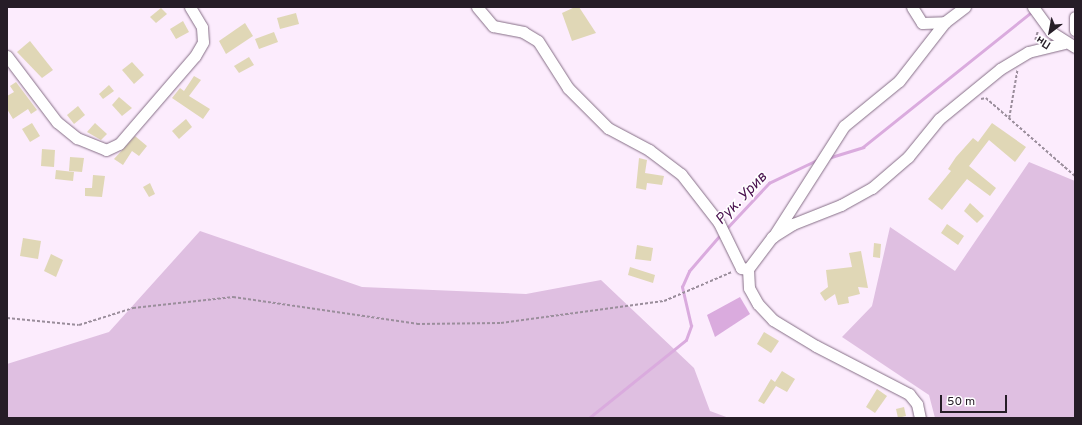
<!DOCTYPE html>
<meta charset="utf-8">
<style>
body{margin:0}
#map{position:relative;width:1082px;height:425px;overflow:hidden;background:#fcecfd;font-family:Overpass,sans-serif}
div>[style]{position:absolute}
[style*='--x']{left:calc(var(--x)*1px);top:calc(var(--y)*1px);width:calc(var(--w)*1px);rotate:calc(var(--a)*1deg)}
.green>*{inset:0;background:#dfbfe1}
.water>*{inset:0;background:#daabde}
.stream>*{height:2.5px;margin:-1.25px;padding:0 1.25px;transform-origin:1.25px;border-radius:1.25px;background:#daabde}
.building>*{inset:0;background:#e0d7b6}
.path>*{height:1.5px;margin-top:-0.75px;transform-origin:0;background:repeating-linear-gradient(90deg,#9b8e9c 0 3px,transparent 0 5px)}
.roads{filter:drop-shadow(0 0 1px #856e86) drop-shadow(0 0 1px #856e86)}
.minor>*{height:11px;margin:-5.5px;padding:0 5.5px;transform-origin:5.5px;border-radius:5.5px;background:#fff}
span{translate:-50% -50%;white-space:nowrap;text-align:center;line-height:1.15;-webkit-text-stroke:3px #fff;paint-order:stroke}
.water-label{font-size:15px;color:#480f4d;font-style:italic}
.frame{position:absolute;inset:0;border:8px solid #261d27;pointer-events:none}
.north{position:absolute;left:1030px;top:12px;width:40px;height:40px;-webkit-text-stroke:3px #fff;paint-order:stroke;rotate:212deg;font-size:11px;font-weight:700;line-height:16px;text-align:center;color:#261d27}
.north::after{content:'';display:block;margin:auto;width:14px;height:18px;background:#261d27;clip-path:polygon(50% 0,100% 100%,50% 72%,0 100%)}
.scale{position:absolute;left:940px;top:395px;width:67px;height:18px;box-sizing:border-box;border:2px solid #261d27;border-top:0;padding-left:5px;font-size:12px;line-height:14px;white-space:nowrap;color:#261d27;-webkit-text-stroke:3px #fff;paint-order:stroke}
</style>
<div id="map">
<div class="green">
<i style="clip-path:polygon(1029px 162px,1075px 181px,1075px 418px,935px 418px,929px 395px,842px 337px,872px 306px,890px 227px,955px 271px)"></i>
<i style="clip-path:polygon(200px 231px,362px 287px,526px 294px,601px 280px,694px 368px,710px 411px,729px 418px,7px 418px,7px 364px,109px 332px)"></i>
</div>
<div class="water">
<i style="clip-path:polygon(740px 297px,750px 314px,715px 337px,707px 315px)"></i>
</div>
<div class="stream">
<i style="--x:828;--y:158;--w:37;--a:-17"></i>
<i style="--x:863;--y:147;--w:218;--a:-38.7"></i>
<i style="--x:726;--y:229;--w:63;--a:-46.9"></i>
<i style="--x:769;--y:183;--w:55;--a:-25.6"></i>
<i style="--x:589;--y:418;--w:124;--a:-38.8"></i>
<i style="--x:686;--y:340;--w:15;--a:-70"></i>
<i style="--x:691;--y:326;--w:40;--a:-103"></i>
<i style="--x:682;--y:287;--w:17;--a:-66"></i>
<i style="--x:689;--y:271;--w:49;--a:-49.1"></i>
</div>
<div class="building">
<i style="clip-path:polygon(575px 7px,579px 7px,596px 33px,572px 41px,562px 13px)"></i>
<i style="clip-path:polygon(161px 8px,167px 14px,156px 23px,150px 17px)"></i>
<i style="clip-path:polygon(296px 13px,299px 24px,280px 29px,277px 18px)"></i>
<i style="clip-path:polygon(183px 21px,189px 32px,176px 39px,170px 29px)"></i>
<i style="clip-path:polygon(245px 23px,253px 36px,226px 54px,219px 41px)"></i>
<i style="clip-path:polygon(274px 32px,278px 42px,259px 49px,255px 39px)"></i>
<i style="clip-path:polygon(30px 41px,53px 70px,42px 78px,17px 52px)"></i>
<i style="clip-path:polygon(249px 57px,254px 65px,239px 73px,234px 66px)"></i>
<i style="clip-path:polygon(132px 62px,144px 75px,134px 84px,122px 70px)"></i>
<i style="clip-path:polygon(194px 76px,201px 80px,189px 96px,210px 109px,203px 119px,172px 98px,180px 88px,184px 91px)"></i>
<i style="clip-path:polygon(16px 82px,37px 110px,31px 114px,28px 109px,13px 119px,7px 109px,7px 96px,14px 92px,10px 86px)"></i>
<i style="clip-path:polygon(109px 85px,114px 91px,103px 99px,99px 94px)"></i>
<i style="clip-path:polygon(119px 97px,132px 108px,122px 116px,112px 105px)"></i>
<i style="clip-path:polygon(78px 106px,85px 115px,74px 124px,67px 115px)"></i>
<i style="clip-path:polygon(186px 119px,192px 127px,179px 139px,172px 131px)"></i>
<i style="clip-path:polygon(32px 123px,40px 136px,30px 142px,22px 129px)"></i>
<i style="clip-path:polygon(95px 123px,107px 134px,101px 140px,87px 132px)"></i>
<i style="clip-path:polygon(992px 123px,1026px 147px,1015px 162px,989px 140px,969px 166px,996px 188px,990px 196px,967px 179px,942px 210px,928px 199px,951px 171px,948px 169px,956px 157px,973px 138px,978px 142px)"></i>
<i style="clip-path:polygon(135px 136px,147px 146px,139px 156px,132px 151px,123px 165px,114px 159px)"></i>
<i style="clip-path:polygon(42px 149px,55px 150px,54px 167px,41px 166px)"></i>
<i style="clip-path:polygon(70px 157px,84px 158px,82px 172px,69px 171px)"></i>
<i style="clip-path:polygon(639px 158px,647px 160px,645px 173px,664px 176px,662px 185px,647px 183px,646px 190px,636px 188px)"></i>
<i style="clip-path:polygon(56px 170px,74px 172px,73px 181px,55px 179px)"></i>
<i style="clip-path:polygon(93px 175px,105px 176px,102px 197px,85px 196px,85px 188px,92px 188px)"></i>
<i style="clip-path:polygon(150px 183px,155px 194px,149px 197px,143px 187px)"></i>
<i style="clip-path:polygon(970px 203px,984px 216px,977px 223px,964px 211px)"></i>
<i style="clip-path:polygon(947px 224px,964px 236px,958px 245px,941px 233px)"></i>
<i style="clip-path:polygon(23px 238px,41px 241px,38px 259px,20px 256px)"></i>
<i style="clip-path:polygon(874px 243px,881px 244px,880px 258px,873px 257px)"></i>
<i style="clip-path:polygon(637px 245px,653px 248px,651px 261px,635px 259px)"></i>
<i style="clip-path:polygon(861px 251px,868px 288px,858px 287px,860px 294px,848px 297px,849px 303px,838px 305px,835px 294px,825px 301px,820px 293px,828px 287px,826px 270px,852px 267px,849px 253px)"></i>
<i style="clip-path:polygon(51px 254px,63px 260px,56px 277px,44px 271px)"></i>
<i style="clip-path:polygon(630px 267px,655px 275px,653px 283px,628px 275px)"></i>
<i style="clip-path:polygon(764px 332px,779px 341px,771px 353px,757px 344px)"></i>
<i style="clip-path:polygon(782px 371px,795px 379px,787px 392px,776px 386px,764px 404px,758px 401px,771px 379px,775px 382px)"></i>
<i style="clip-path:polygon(877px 389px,887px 396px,875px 413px,866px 407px)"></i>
<i style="clip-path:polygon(904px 407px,906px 416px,898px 418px,896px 409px)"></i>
</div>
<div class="path">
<i style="--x:1035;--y:40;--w:10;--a:-73"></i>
<i style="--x:981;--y:99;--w:5;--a:-11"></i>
<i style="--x:986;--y:98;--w:118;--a:41.2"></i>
<i style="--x:1009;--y:118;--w:48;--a:-80.3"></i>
<i style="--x:7;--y:318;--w:72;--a:5.6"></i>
<i style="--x:79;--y:325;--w:57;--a:-17.5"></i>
<i style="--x:133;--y:308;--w:101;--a:-6.3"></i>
<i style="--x:233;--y:297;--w:186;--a:8.3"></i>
<i style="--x:417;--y:324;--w:84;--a:-0.7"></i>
<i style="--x:501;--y:323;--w:164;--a:-7.7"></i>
<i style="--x:664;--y:301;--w:74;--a:-23.1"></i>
</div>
<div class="roads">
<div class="minor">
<i style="--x:477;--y:7;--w:25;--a:50"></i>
<i style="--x:493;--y:26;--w:31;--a:11"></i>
<i style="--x:523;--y:32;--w:17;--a:31"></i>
<i style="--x:538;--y:41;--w:56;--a:57.4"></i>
<i style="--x:568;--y:88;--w:57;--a:45"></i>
<i style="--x:608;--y:128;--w:47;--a:28.2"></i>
<i style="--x:649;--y:150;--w:40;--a:37"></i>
<i style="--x:681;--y:174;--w:62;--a:52.2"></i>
<i style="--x:719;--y:223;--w:50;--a:63.9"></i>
<i style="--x:741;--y:268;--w:7;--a:8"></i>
<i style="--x:748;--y:269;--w:19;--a:87"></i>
<i style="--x:749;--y:288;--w:18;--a:61"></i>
<i style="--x:758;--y:304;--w:22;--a:47"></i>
<i style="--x:773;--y:320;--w:50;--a:31.2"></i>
<i style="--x:816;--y:346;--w:105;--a:27.3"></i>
<i style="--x:909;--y:394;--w:13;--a:51"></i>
<i style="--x:917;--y:404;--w:14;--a:78"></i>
<i style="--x:912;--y:7;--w:19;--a:58"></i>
<i style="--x:922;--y:23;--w:23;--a:-2"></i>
<i style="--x:1033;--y:7;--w:31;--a:54"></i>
<i style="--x:1051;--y:32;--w:28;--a:32"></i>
<i style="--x:1075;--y:17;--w:13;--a:90"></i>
<i style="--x:7;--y:56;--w:83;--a:52.9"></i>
<i style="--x:57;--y:122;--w:26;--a:39"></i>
<i style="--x:77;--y:138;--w:31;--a:22"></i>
<i style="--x:106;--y:150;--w:14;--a:-25"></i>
<i style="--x:119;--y:144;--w:116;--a:-49.2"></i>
<i style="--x:195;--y:56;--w:16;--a:-60"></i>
<i style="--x:203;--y:42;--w:15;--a:-94"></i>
<i style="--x:202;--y:27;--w:23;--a:-121"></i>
<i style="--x:773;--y:237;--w:132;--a:-57.4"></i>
<i style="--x:844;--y:126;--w:71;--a:-39.3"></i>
<i style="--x:899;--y:81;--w:75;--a:-52.1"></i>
<i style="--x:945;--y:22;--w:25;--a:-37"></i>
<i style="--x:748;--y:269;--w:40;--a:-53"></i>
<i style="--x:772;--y:237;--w:25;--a:-32"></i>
<i style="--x:793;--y:224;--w:52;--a:-21.6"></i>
<i style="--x:841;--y:205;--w:35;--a:-29"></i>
<i style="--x:872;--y:188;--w:48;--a:-40.7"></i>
<i style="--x:908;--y:157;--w:49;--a:-50.8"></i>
<i style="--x:939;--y:119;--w:79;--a:-39.3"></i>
<i style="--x:1000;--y:69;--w:33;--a:-31"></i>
<i style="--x:1028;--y:52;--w:37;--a:-14"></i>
</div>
</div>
<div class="water-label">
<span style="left:742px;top:199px;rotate:-46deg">Рук. Урив</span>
</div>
<div class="frame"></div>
<div class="north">Пн</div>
<div class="scale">50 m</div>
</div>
